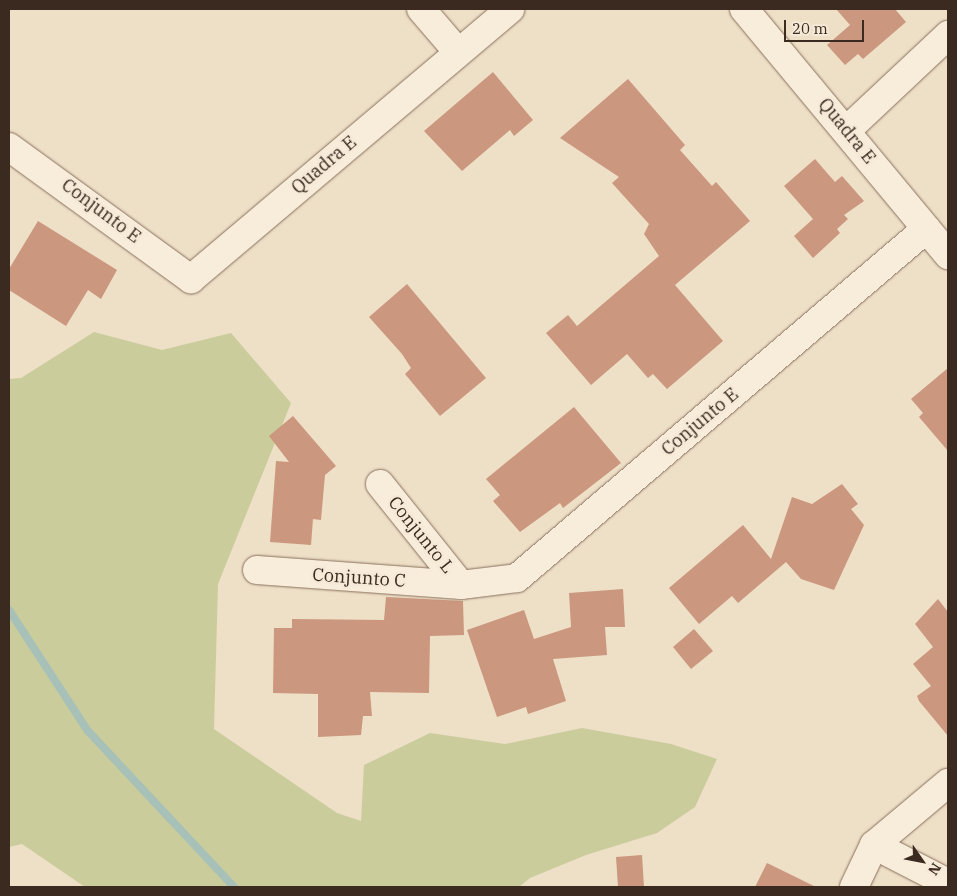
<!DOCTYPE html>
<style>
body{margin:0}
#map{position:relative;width:957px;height:896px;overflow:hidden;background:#eedfc7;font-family:"IBM Plex Serif",serif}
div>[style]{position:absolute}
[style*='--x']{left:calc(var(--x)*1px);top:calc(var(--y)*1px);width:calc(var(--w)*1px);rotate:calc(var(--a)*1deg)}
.green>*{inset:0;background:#cbcc9b}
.stream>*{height:8px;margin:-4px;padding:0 4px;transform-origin:4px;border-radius:4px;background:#a8c1b8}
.building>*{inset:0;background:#cb977e}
.roads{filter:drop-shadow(0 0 1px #89705d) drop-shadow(0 0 1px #89705d)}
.street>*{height:28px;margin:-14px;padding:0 14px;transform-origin:14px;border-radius:14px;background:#f8edda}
span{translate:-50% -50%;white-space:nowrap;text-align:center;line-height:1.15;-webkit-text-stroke:5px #f5e9d7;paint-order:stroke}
.street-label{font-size:18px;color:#3a2a20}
.frame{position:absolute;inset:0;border:10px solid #3a2a20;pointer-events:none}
.north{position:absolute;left:897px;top:836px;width:50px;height:50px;-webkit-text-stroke:4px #f5e9d7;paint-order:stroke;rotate:123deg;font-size:14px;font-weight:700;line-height:20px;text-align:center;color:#3a2a20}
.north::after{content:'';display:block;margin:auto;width:18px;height:22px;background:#3a2a20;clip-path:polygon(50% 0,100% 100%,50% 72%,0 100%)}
.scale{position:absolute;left:784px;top:20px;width:80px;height:22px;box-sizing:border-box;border:2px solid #3a2a20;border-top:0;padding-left:6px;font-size:15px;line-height:18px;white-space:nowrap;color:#3a2a20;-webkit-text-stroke:4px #f5e9d7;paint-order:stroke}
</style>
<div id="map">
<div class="green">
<i style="clip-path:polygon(94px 332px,162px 350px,231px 333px,291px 403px,218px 584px,214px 729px,337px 813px,361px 821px,364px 765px,430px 733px,505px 744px,582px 728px,671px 744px,717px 759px,695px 807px,657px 833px,586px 855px,530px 878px,519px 887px,85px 887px,22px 844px,9px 847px,9px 379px,21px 378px)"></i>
</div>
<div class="stream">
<i style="--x:9;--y:610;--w:145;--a:56.9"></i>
<i style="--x:88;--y:731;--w:214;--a:46.9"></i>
</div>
<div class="building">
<i style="clip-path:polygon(836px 9px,895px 9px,906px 22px,863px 59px,858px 54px,845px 65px,827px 45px,850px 25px)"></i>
<i style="clip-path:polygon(493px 72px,533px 120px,514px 136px,510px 130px,462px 171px,424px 131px)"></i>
<i style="clip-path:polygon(628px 79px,685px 145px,680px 150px,712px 186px,716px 182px,750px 221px,675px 285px,723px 341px,667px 389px,653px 374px,648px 378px,627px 354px,591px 385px,546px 333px,568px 315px,577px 326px,659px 256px,644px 234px,649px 224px,612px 183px,619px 177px,560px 138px)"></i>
<i style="clip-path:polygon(815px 159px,835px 182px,842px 176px,864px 201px,844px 215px,848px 219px,837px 229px,840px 233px,813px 258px,794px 236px,813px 219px,784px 186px)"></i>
<i style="clip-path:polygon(38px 221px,117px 270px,101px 299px,88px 290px,66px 326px,9px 290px,9px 269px)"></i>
<i style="clip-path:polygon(407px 284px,486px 378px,440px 416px,405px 374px,411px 368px,402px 354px,369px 317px)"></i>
<i style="clip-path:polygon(948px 368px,948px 451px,919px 417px,923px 413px,911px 399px)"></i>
<i style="clip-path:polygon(574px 407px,621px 463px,563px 508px,560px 503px,520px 532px,493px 501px,500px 495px,486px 479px)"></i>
<i style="clip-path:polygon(293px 416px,336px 466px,325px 475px,321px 520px,313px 519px,311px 545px,270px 542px,276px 461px,289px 462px,269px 436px)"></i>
<i style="clip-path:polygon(842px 484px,858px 504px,851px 509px,864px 525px,834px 590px,801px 579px,786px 562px,738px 603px,732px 596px,699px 624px,669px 588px,743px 525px,771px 559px,792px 497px,812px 504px)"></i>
<i style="clip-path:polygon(623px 589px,625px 627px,605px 627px,607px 655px,553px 659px,566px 701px,528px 714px,526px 707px,497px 717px,467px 630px,524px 610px,534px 639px,571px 627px,569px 593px)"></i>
<i style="clip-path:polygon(386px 597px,463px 601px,464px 635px,430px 636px,429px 693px,370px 692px,372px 716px,363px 716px,361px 735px,318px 737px,318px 694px,273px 693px,274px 628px,292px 628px,292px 619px,384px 620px)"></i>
<i style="clip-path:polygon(938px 599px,948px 612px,948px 736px,919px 701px,917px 696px,931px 686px,913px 664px,933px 647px,915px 624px)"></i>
<i style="clip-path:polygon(694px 629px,713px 651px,691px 669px,673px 647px)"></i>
<i style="clip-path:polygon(642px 855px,644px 887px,618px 887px,616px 857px)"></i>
<i style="clip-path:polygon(767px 863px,816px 887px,755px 887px)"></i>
</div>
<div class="roads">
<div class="street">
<i style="--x:421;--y:9;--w:57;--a:49.3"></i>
<i style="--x:744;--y:9;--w:320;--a:50.3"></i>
<i style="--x:847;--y:130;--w:139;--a:-43.2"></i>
<i style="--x:9;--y:147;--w:225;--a:36"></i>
<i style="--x:191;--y:279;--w:418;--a:-40.2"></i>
<i style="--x:380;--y:484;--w:129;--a:51.3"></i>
<i style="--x:257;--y:570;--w:205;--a:4.2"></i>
<i style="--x:461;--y:585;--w:56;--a:-7.1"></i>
<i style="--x:517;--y:578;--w:538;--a:-40.47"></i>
<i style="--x:874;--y:845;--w:83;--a:27.2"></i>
<i style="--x:854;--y:887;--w:47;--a:-64.5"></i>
<i style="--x:874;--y:845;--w:97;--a:-40"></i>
</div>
</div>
<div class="street-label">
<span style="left:847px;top:131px;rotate:51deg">Quadra E</span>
<span style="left:324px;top:165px;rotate:-40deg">Quadra E</span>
<span style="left:101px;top:211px;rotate:37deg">Conjunto E</span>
<span style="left:700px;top:422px;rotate:-40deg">Conjunto E</span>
<span style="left:421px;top:535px;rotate:51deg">Conjunto L</span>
<span style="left:359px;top:578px;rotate:4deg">Conjunto C</span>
</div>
<div class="frame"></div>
<div class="north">N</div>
<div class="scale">20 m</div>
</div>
